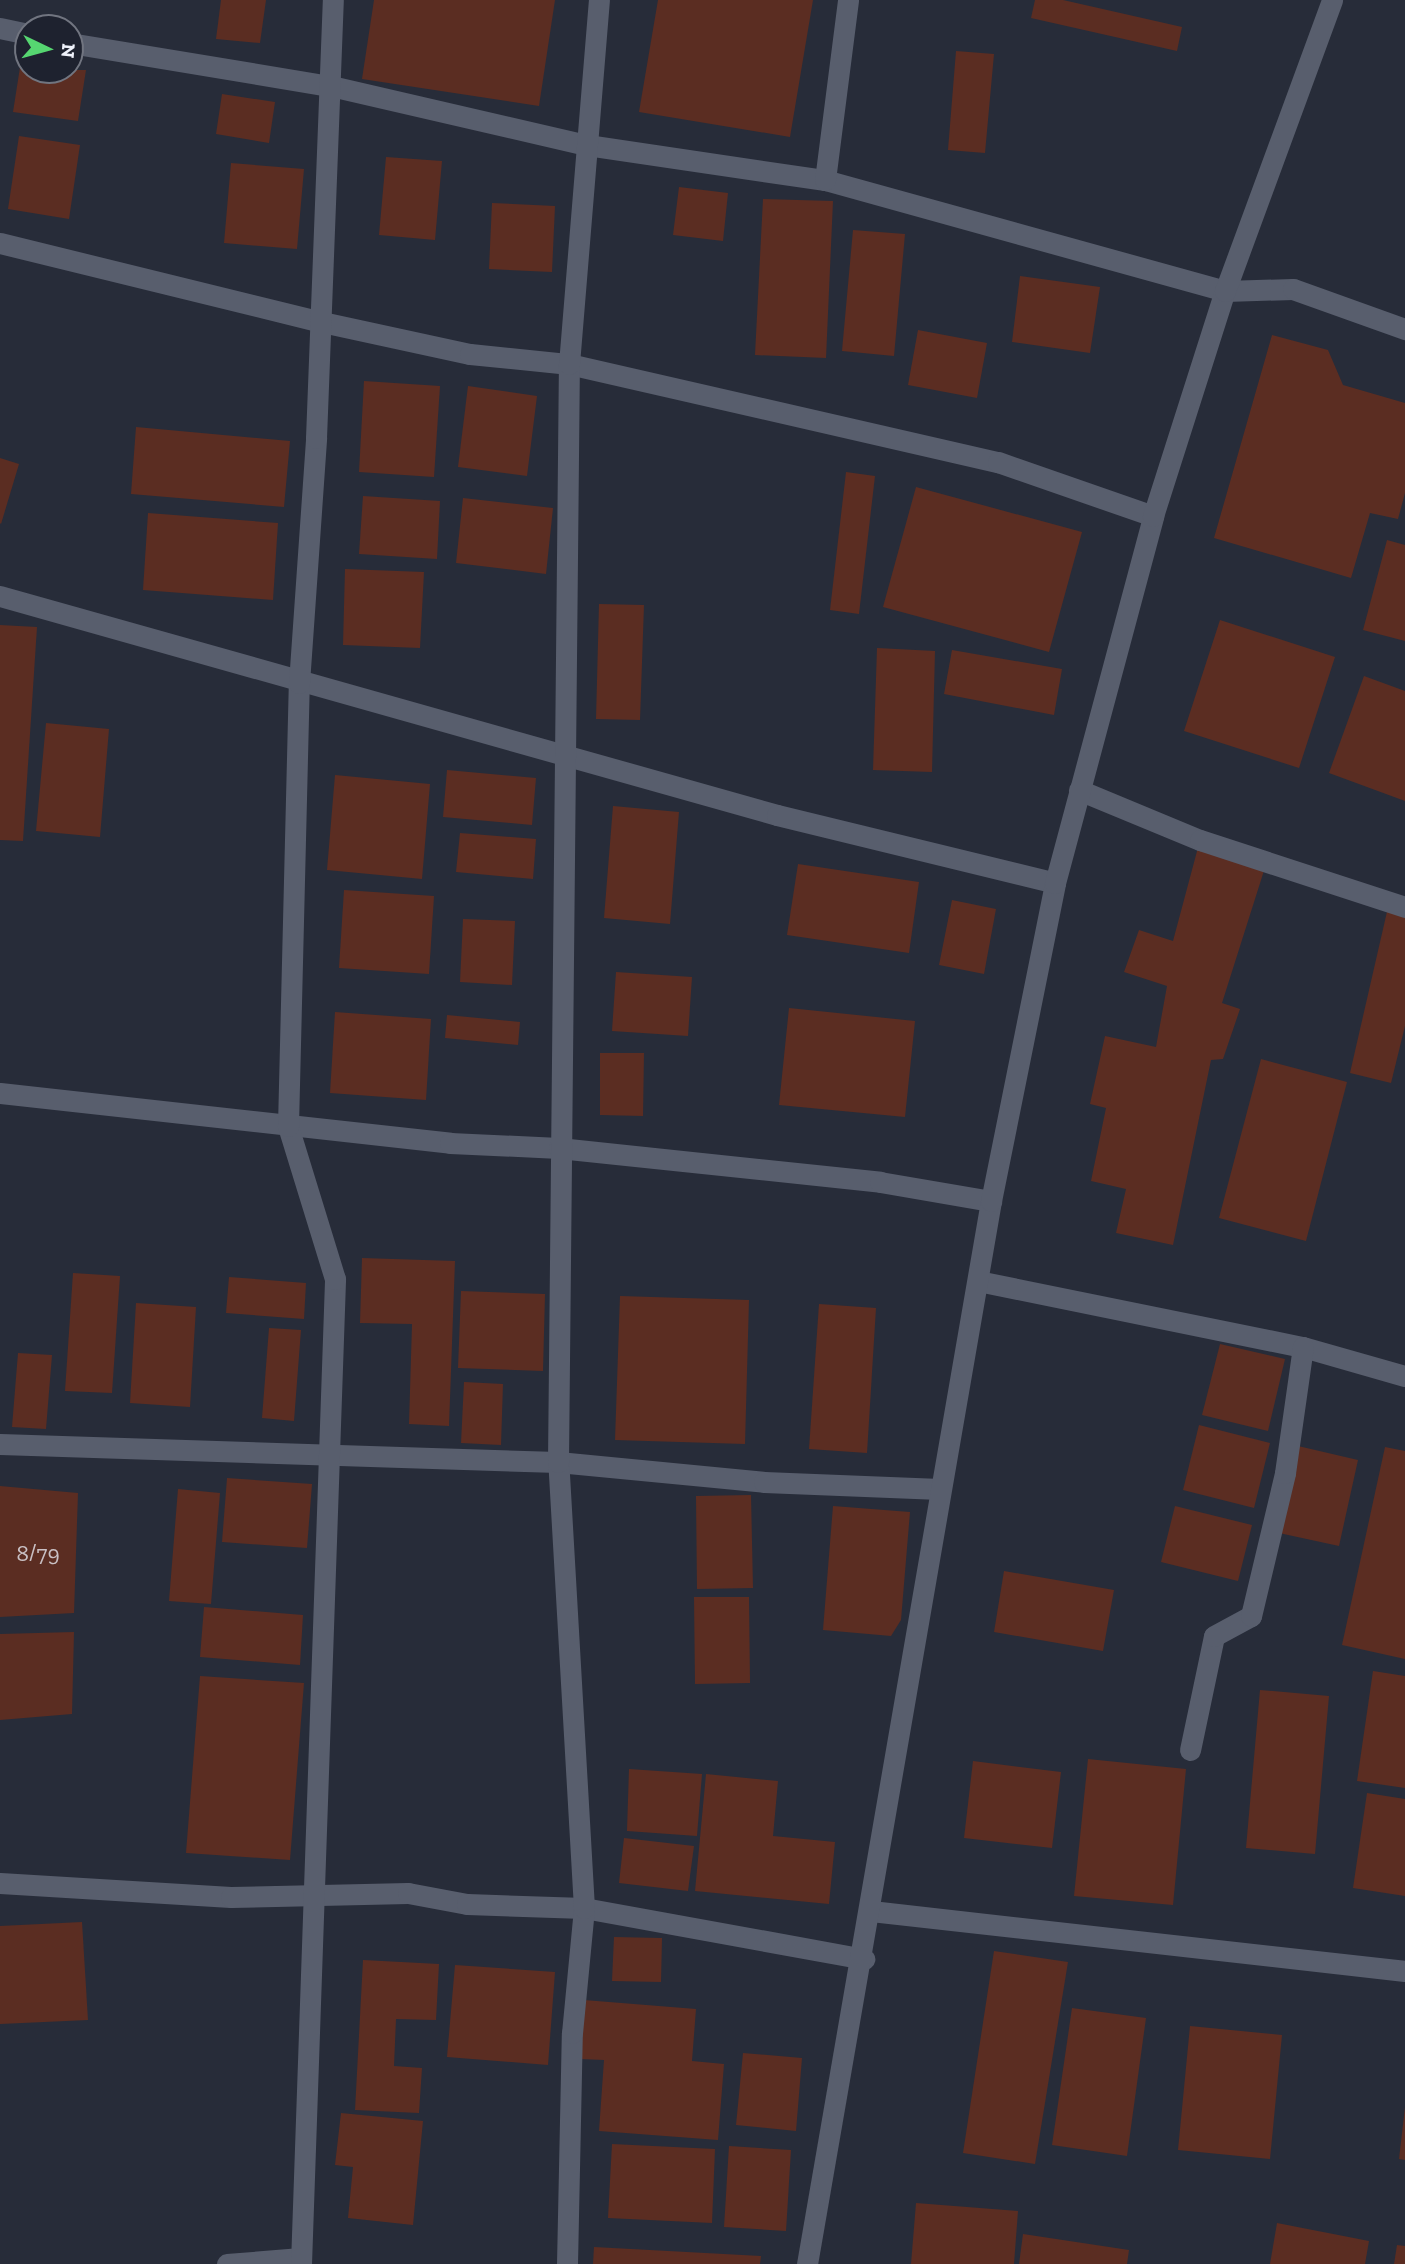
<!DOCTYPE html>
<style>
body{margin:0}
#map{position:relative;width:1405px;height:2264px;overflow:hidden;background:#272c39;font-family:"Zilla Slab",serif}
div>[style]{position:absolute}
[style*='--x']{left:calc(var(--x)*1px);top:calc(var(--y)*1px);width:calc(var(--w)*1px);rotate:calc(var(--a)*1deg)}
.building>*{inset:0;background:#5b2d22}
.minor>*{height:21px;margin:-10.5px;padding:0 10.5px;transform-origin:10.5px;border-radius:10.5px;background:#585e6d}
span{translate:-50% -50%;white-space:nowrap;text-align:center;line-height:1.15;-webkit-text-stroke:5px #1e222f;paint-order:stroke}
.number-label{font-size:23px;color:#c9c0c4}
.number-label span{-webkit-text-stroke-width:0}
.north{position:absolute;left:14px;top:14px;width:70px;height:70px;box-sizing:border-box;background:#1e222f;border:2px solid #717580;border-radius:50%;rotate:95deg;font-size:19px;font-weight:700;line-height:28px;text-align:center;color:#eef1fa}
.north::after{content:'';display:block;margin:auto;width:24px;height:32px;background:#56d671;clip-path:polygon(50% 0,100% 100%,50% 72%,0 100%)}
</style>
<div id="map">
<div class="building">
<i style="clip-path:polygon(221px 0,266px 0,260px 43px,216px 39px)"></i>
<i style="clip-path:polygon(374px 0,555px 0,539px 106px,362px 79px)"></i>
<i style="clip-path:polygon(658px 0,813px 0,790px 137px,639px 112px)"></i>
<i style="clip-path:polygon(1035px 0,1063px 0,1182px 27px,1177px 51px,1031px 18px)"></i>
<i style="clip-path:polygon(956px 51px,994px 54px,985px 153px,948px 150px)"></i>
<i style="clip-path:polygon(21px 61px,28px 62px,28px 70px,86px 70px,78px 121px,13px 112px)"></i>
<i style="clip-path:polygon(222px 94px,275px 102px,269px 143px,216px 134px)"></i>
<i style="clip-path:polygon(19px 136px,80px 145px,69px 219px,8px 209px)"></i>
<i style="clip-path:polygon(386px 157px,442px 161px,435px 240px,379px 235px)"></i>
<i style="clip-path:polygon(231px 163px,304px 169px,297px 249px,224px 243px)"></i>
<i style="clip-path:polygon(679px 187px,728px 193px,723px 241px,673px 235px)"></i>
<i style="clip-path:polygon(763px 199px,833px 201px,826px 358px,755px 355px)"></i>
<i style="clip-path:polygon(492px 203px,555px 206px,552px 272px,489px 269px)"></i>
<i style="clip-path:polygon(853px 230px,905px 234px,894px 356px,842px 351px)"></i>
<i style="clip-path:polygon(1020px 276px,1100px 287px,1090px 353px,1012px 342px)"></i>
<i style="clip-path:polygon(918px 330px,987px 343px,977px 398px,908px 385px)"></i>
<i style="clip-path:polygon(1272px 335px,1328px 350px,1343px 385px,1405px 403px,1405px 493px,1398px 519px,1370px 513px,1351px 578px,1214px 538px)"></i>
<i style="clip-path:polygon(364px 381px,440px 386px,434px 477px,359px 472px)"></i>
<i style="clip-path:polygon(468px 386px,537px 396px,527px 476px,458px 467px)"></i>
<i style="clip-path:polygon(136px 427px,290px 441px,284px 507px,131px 494px)"></i>
<i style="clip-path:polygon(0 458px,19px 464px,1px 524px,0 523px)"></i>
<i style="clip-path:polygon(846px 472px,875px 476px,859px 614px,830px 610px)"></i>
<i style="clip-path:polygon(916px 487px,1082px 532px,1049px 652px,883px 607px)"></i>
<i style="clip-path:polygon(363px 496px,440px 501px,437px 559px,359px 554px)"></i>
<i style="clip-path:polygon(463px 498px,553px 508px,546px 574px,456px 563px)"></i>
<i style="clip-path:polygon(148px 513px,278px 523px,273px 600px,143px 590px)"></i>
<i style="clip-path:polygon(1387px 540px,1405px 545px,1405px 641px,1363px 630px)"></i>
<i style="clip-path:polygon(345px 569px,424px 572px,420px 648px,343px 645px)"></i>
<i style="clip-path:polygon(599px 604px,644px 605px,640px 720px,596px 719px)"></i>
<i style="clip-path:polygon(1220px 620px,1335px 657px,1299px 768px,1184px 731px)"></i>
<i style="clip-path:polygon(0 625px,37px 627px,23px 841px,0 840px)"></i>
<i style="clip-path:polygon(877px 648px,935px 651px,932px 772px,873px 770px)"></i>
<i style="clip-path:polygon(952px 650px,1062px 669px,1054px 715px,944px 694px)"></i>
<i style="clip-path:polygon(1364px 676px,1405px 691px,1405px 801px,1329px 773px)"></i>
<i style="clip-path:polygon(46px 723px,109px 729px,100px 837px,36px 831px)"></i>
<i style="clip-path:polygon(447px 770px,536px 778px,532px 825px,443px 817px)"></i>
<i style="clip-path:polygon(335px 775px,430px 784px,422px 879px,327px 870px)"></i>
<i style="clip-path:polygon(613px 806px,679px 812px,670px 924px,604px 918px)"></i>
<i style="clip-path:polygon(460px 833px,536px 839px,533px 879px,456px 872px)"></i>
<i style="clip-path:polygon(1200px 840px,1268px 858px,1222px 1003px,1240px 1009px,1223px 1059px,1211px 1060px,1173px 1245px,1116px 1233px,1126px 1189px,1091px 1181px,1106px 1108px,1090px 1104px,1105px 1036px,1156px 1047px,1167px 986px,1124px 972px,1139px 930px,1173px 941px)"></i>
<i style="clip-path:polygon(798px 864px,919px 882px,909px 953px,787px 935px)"></i>
<i style="clip-path:polygon(344px 890px,434px 896px,429px 974px,339px 968px)"></i>
<i style="clip-path:polygon(952px 900px,996px 909px,984px 974px,939px 965px)"></i>
<i style="clip-path:polygon(1389px 903px,1405px 907px,1405px 1026px,1391px 1083px,1350px 1073px)"></i>
<i style="clip-path:polygon(463px 919px,515px 921px,512px 985px,460px 982px)"></i>
<i style="clip-path:polygon(616px 972px,692px 977px,688px 1036px,612px 1031px)"></i>
<i style="clip-path:polygon(789px 1008px,915px 1021px,905px 1117px,779px 1105px)"></i>
<i style="clip-path:polygon(335px 1012px,431px 1019px,426px 1100px,330px 1093px)"></i>
<i style="clip-path:polygon(447px 1015px,520px 1022px,518px 1045px,445px 1038px)"></i>
<i style="clip-path:polygon(600px 1053px,644px 1053px,643px 1116px,600px 1115px)"></i>
<i style="clip-path:polygon(1261px 1059px,1347px 1082px,1306px 1241px,1219px 1218px)"></i>
<i style="clip-path:polygon(362px 1258px,455px 1261px,449px 1426px,409px 1424px,412px 1324px,360px 1323px)"></i>
<i style="clip-path:polygon(73px 1273px,120px 1276px,112px 1393px,65px 1391px)"></i>
<i style="clip-path:polygon(229px 1277px,306px 1283px,304px 1319px,226px 1313px)"></i>
<i style="clip-path:polygon(461px 1291px,545px 1294px,543px 1371px,458px 1368px)"></i>
<i style="clip-path:polygon(620px 1296px,749px 1300px,745px 1444px,615px 1440px)"></i>
<i style="clip-path:polygon(136px 1303px,196px 1307px,190px 1407px,130px 1403px)"></i>
<i style="clip-path:polygon(819px 1304px,876px 1308px,867px 1453px,809px 1449px)"></i>
<i style="clip-path:polygon(269px 1328px,301px 1330px,294px 1421px,262px 1418px)"></i>
<i style="clip-path:polygon(1220px 1344px,1285px 1359px,1268px 1431px,1202px 1415px)"></i>
<i style="clip-path:polygon(18px 1353px,52px 1355px,46px 1429px,12px 1427px)"></i>
<i style="clip-path:polygon(464px 1382px,503px 1384px,501px 1445px,461px 1443px)"></i>
<i style="clip-path:polygon(1199px 1425px,1270px 1443px,1254px 1508px,1183px 1490px)"></i>
<i style="clip-path:polygon(1298px 1446px,1358px 1460px,1339px 1546px,1279px 1533px)"></i>
<i style="clip-path:polygon(1385px 1447px,1405px 1451px,1405px 1659px,1342px 1645px)"></i>
<i style="clip-path:polygon(227px 1478px,312px 1484px,307px 1548px,222px 1542px)"></i>
<i style="clip-path:polygon(0 1486px,78px 1493px,74px 1613px,0 1617px)"></i>
<i style="clip-path:polygon(178px 1489px,220px 1493px,211px 1604px,169px 1601px)"></i>
<i style="clip-path:polygon(751px 1495px,753px 1588px,697px 1589px,696px 1496px)"></i>
<i style="clip-path:polygon(833px 1506px,910px 1512px,901px 1620px,891px 1636px,823px 1630px)"></i>
<i style="clip-path:polygon(1175px 1506px,1252px 1525px,1238px 1581px,1161px 1562px)"></i>
<i style="clip-path:polygon(1004px 1571px,1114px 1590px,1103px 1651px,994px 1632px)"></i>
<i style="clip-path:polygon(694px 1597px,749px 1597px,750px 1683px,695px 1684px)"></i>
<i style="clip-path:polygon(204px 1607px,303px 1615px,300px 1665px,200px 1657px)"></i>
<i style="clip-path:polygon(74px 1632px,72px 1714px,0 1720px,0 1634px)"></i>
<i style="clip-path:polygon(1373px 1671px,1405px 1676px,1405px 1788px,1357px 1781px)"></i>
<i style="clip-path:polygon(200px 1676px,304px 1683px,290px 1860px,186px 1853px)"></i>
<i style="clip-path:polygon(1260px 1690px,1329px 1696px,1315px 1854px,1246px 1848px)"></i>
<i style="clip-path:polygon(1088px 1759px,1186px 1769px,1173px 1905px,1074px 1896px)"></i>
<i style="clip-path:polygon(973px 1761px,1061px 1772px,1052px 1848px,964px 1838px)"></i>
<i style="clip-path:polygon(629px 1769px,702px 1774px,697px 1836px,627px 1831px)"></i>
<i style="clip-path:polygon(706px 1774px,778px 1781px,773px 1836px,835px 1842px,829px 1904px,695px 1891px)"></i>
<i style="clip-path:polygon(1367px 1793px,1405px 1799px,1405px 1896px,1353px 1888px)"></i>
<i style="clip-path:polygon(624px 1838px,694px 1846px,688px 1891px,619px 1883px)"></i>
<i style="clip-path:polygon(82px 1922px,88px 2020px,0 2024px,0 1926px)"></i>
<i style="clip-path:polygon(614px 1937px,662px 1938px,661px 1982px,612px 1981px)"></i>
<i style="clip-path:polygon(994px 1951px,1068px 1962px,1035px 2164px,963px 2153px)"></i>
<i style="clip-path:polygon(363px 1960px,439px 1964px,436px 2020px,396px 2019px,394px 2066px,422px 2068px,419px 2113px,355px 2110px)"></i>
<i style="clip-path:polygon(455px 1965px,555px 1972px,548px 2065px,447px 2057px)"></i>
<i style="clip-path:polygon(584px 2000px,696px 2009px,692px 2061px,724px 2064px,718px 2140px,599px 2131px,604px 2060px,580px 2059px)"></i>
<i style="clip-path:polygon(1072px 2008px,1146px 2018px,1127px 2156px,1052px 2145px)"></i>
<i style="clip-path:polygon(1190px 2026px,1282px 2035px,1270px 2159px,1178px 2150px)"></i>
<i style="clip-path:polygon(743px 2053px,802px 2058px,796px 2131px,736px 2125px)"></i>
<i style="clip-path:polygon(1405px 2107px,1405px 2160px,1399px 2159px)"></i>
<i style="clip-path:polygon(341px 2113px,423px 2121px,413px 2225px,348px 2218px,353px 2167px,335px 2165px)"></i>
<i style="clip-path:polygon(612px 2144px,715px 2149px,712px 2223px,608px 2218px)"></i>
<i style="clip-path:polygon(729px 2146px,791px 2150px,786px 2231px,724px 2227px)"></i>
<i style="clip-path:polygon(916px 2203px,1018px 2211px,1014px 2264px,911px 2264px)"></i>
<i style="clip-path:polygon(1277px 2223px,1369px 2241px,1365px 2264px,1270px 2264px)"></i>
<i style="clip-path:polygon(1023px 2234px,1129px 2250px,1127px 2264px,1019px 2264px)"></i>
<i style="clip-path:polygon(1397px 2245px,1405px 2246px,1405px 2264px,1394px 2264px)"></i>
<i style="clip-path:polygon(594px 2247px,761px 2256px,760px 2264px,593px 2264px)"></i>
</div>
<div class="minor">
<i style="--x:0;--y:28;--w:29;--a:12"></i>
<i style="--x:70;--y:43;--w:265;--a:9.4"></i>
<i style="--x:331;--y:86;--w:263;--a:13"></i>
<i style="--x:587;--y:145;--w:241;--a:8.4"></i>
<i style="--x:825;--y:180;--w:415;--a:15.5"></i>
<i style="--x:1225;--y:291;--w:68;--a:-1.7"></i>
<i style="--x:1293;--y:289;--w:119;--a:19.7"></i>
<i style="--x:825;--y:180;--w:181;--a:-82.7"></i>
<i style="--x:0;--y:243;--w:332;--a:13.8"></i>
<i style="--x:322;--y:322;--w:151;--a:12.2"></i>
<i style="--x:470;--y:354;--w:100;--a:5.8"></i>
<i style="--x:569;--y:364;--w:440;--a:12.9"></i>
<i style="--x:998;--y:462;--w:164;--a:19.2"></i>
<i style="--x:0;--y:596;--w:807;--a:15.74"></i>
<i style="--x:777;--y:815;--w:286;--a:13.7"></i>
<i style="--x:1079;--y:790;--w:131;--a:22.5"></i>
<i style="--x:1200;--y:840;--w:216;--a:18.1"></i>
<i style="--x:0;--y:1093;--w:453;--a:6.3"></i>
<i style="--x:450;--y:1143;--w:109;--a:2.6"></i>
<i style="--x:559;--y:1148;--w:323;--a:6"></i>
<i style="--x:880;--y:1182;--w:113;--a:9.7"></i>
<i style="--x:978;--y:1281;--w:332;--a:11.5"></i>
<i style="--x:1303;--y:1347;--w:106;--a:15.9"></i>
<i style="--x:0;--y:1444;--w:558;--a:1.85"></i>
<i style="--x:558;--y:1462;--w:207;--a:5.5"></i>
<i style="--x:764;--y:1482;--w:176;--a:2.3"></i>
<i style="--x:1190;--y:1750;--w:116;--a:-78.1"></i>
<i style="--x:1214;--y:1636;--w:42;--a:-28.4"></i>
<i style="--x:1251;--y:1616;--w:147;--a:-76.6"></i>
<i style="--x:1285;--y:1473;--w:127;--a:-81.9"></i>
<i style="--x:0;--y:1883;--w:231;--a:3.5"></i>
<i style="--x:231;--y:1897;--w:177;--a:-1.3"></i>
<i style="--x:408;--y:1893;--w:60;--a:10.6"></i>
<i style="--x:467;--y:1904;--w:117;--a:2"></i>
<i style="--x:584;--y:1908;--w:285;--a:10.3"></i>
<i style="--x:871;--y:1911;--w:537;--a:6.41"></i>
<i style="--x:227;--y:2264;--w:74;--a:-4.6"></i>
<i style="--x:301;--y:2264;--w:986;--a:-88.02"></i>
<i style="--x:335;--y:1279;--w:160;--a:-107.1"></i>
<i style="--x:288;--y:1126;--w:443;--a:-88.6"></i>
<i style="--x:299;--y:683;--w:246;--a:-86"></i>
<i style="--x:316;--y:438;--w:438;--a:-87.8"></i>
<i style="--x:567;--y:2264;--w:231;--a:-88.8"></i>
<i style="--x:572;--y:2033;--w:126;--a:-84.5"></i>
<i style="--x:584;--y:1908;--w:447;--a:-93.3"></i>
<i style="--x:558;--y:1462;--w:1098;--a:-89.43"></i>
<i style="--x:569;--y:364;--w:365;--a:-85.3"></i>
<i style="--x:807;--y:2264;--w:1079;--a:-80.18"></i>
<i style="--x:991;--y:1201;--w:324;--a:-78.6"></i>
<i style="--x:1055;--y:883;--w:380;--a:-75"></i>
<i style="--x:1153;--y:516;--w:236;--a:-72.3"></i>
<i style="--x:1225;--y:291;--w:310;--a:-69.8"></i>
</div>
<div class="number-label">
<span style="left:38px;top:1553px">8/79</span>
</div>
<div class="north">N</div>
</div>
